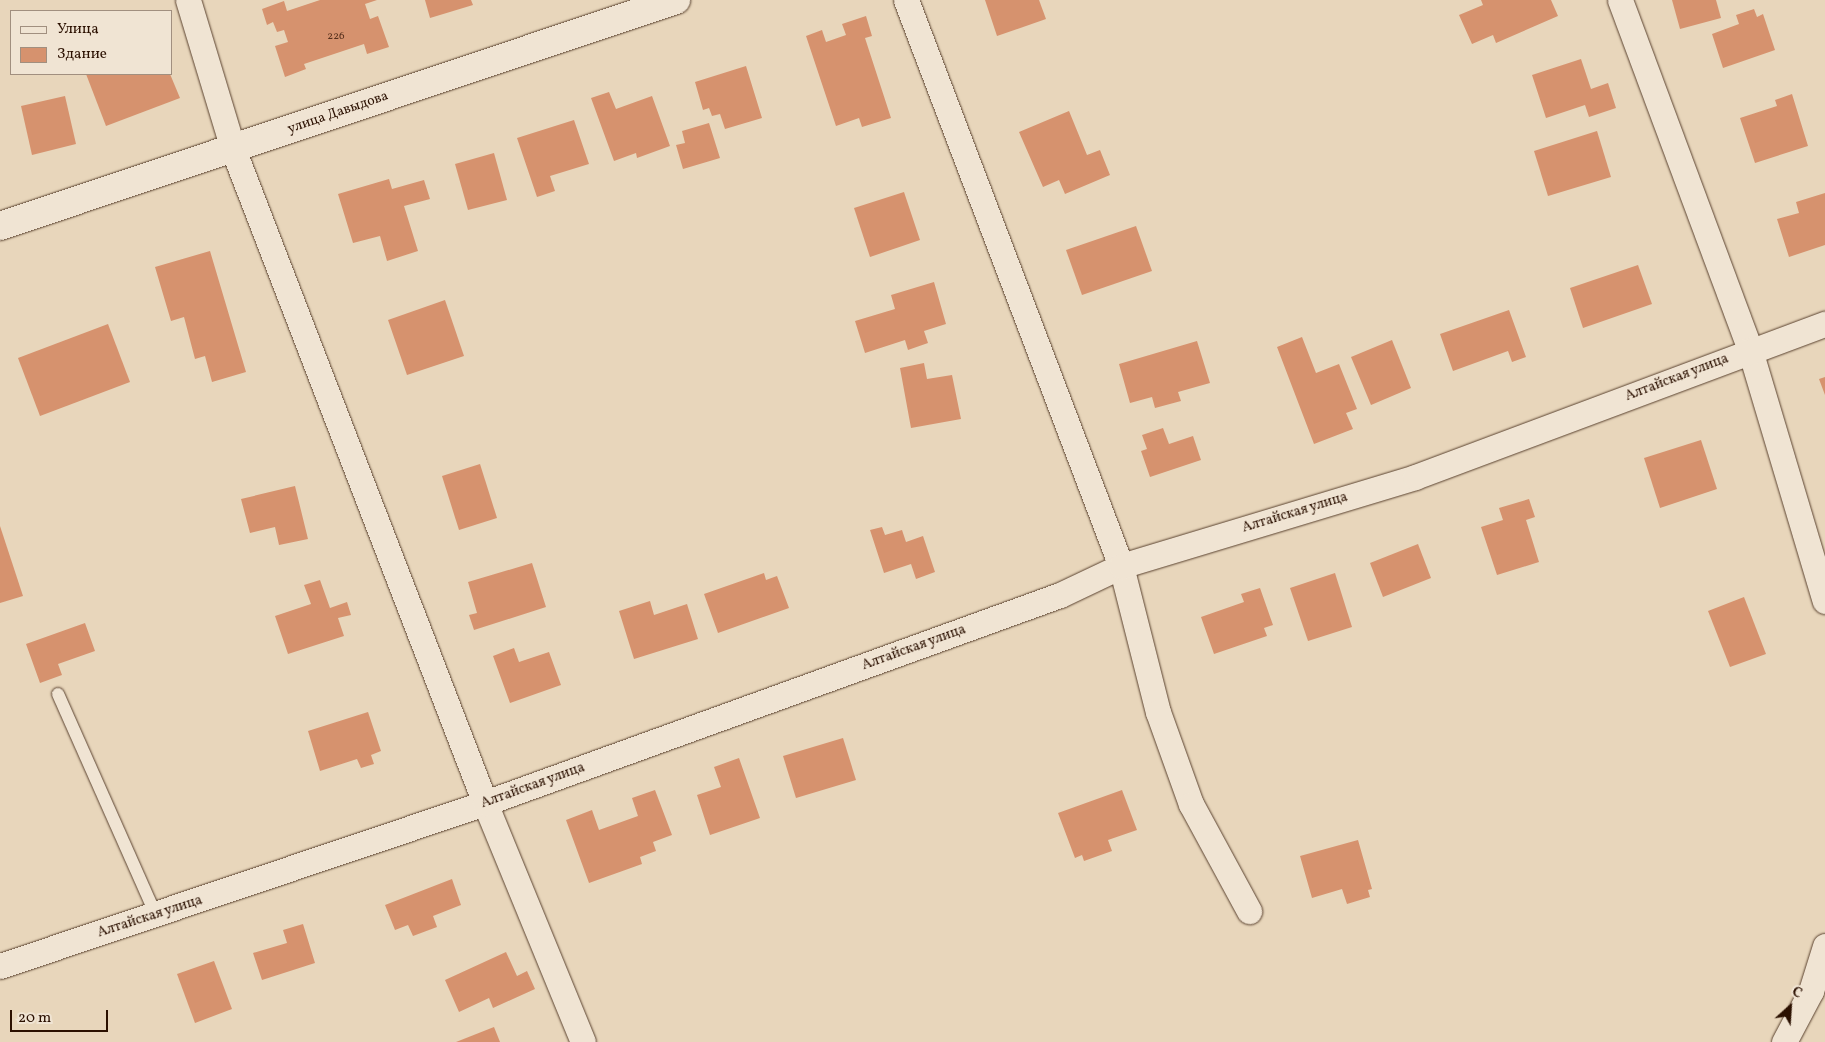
<!DOCTYPE html>
<meta charset="utf-8">
<style>
body{margin:0}
#map{position:relative;width:1825px;height:1042px;overflow:hidden;background:#e8d6bb;font-family:Vollkorn,serif}
div>[style]{position:absolute}
[style*='--x']{left:calc(var(--x)*1px);top:calc(var(--y)*1px);width:calc(var(--w)*1px);rotate:calc(var(--a)*1deg)}
.building>*{inset:0;background:#d6926e}
.roads{filter:drop-shadow(0 0 1px #5a422f) drop-shadow(0 0 1px #5a422f)}
.lane>*{height:12px;margin:-6px;padding:0 6px;transform-origin:6px;border-radius:6px;background:#f0e4d3}
.street>*{height:25px;margin:-12.5px;padding:0 12.5px;transform-origin:12.5px;border-radius:12.5px;background:#f0e4d3}
.secondary>*{height:28px;margin:-14px;padding:0 14px;transform-origin:14px;border-radius:14px;background:#f0e4d3}
span{translate:-50% -50%;white-space:nowrap;text-align:center;line-height:1.15;-webkit-text-stroke:4px #f0e4d3;paint-order:stroke}
.number-label{font-size:11px;color:#56301c}
.number-label span{-webkit-text-stroke-width:0}
.street-label{font-size:14px;color:#2b1000}
.legend{position:absolute;left:10px;top:10px;width:162px;height:65px;box-sizing:border-box;background:#f0e4d3;border:1px solid #a18f7f;margin:0;padding:6px 9px;list-style:none;font-size:15px;color:#2b1000}
.legend li{display:flex;align-items:center;gap:10px;height:25px}
.legend b{width:25px;border:1px solid #a18f7f}
.north{position:absolute;left:1765px;top:982px;width:50px;height:50px;-webkit-text-stroke:4px #f0e4d3;paint-order:stroke;rotate:26deg;font-size:14px;font-weight:700;line-height:20px;text-align:center;color:#2b1000}
.north::after{content:'';display:block;margin:auto;width:18px;height:22px;background:#2b1000;clip-path:polygon(50% 0,100% 100%,50% 72%,0 100%)}
.scale{position:absolute;left:10px;top:1010px;width:98px;height:22px;box-sizing:border-box;border:2px solid #2b1000;border-top:0;padding-left:6px;font-size:15px;line-height:18px;white-space:nowrap;color:#2b1000;-webkit-text-stroke:4px #f0e4d3;paint-order:stroke}
</style>
<div id="map">
<div class="building">
<i style="clip-path:polygon(320px 0,377px 0,365px 4px,370px 19px,378px 16px,389px 47px,367px 54px,364px 44px,304px 64px,306px 69px,285px 77px,275px 46px,288px 42px,284px 30px,277px 32px,273px 22px,267px 25px,262px 9px,284px 1px,287px 11px)"></i>
<i style="clip-path:polygon(425px 0,471px 0,473px 5px,430px 18px)"></i>
<i style="clip-path:polygon(985px 0,1039px 0,1046px 19px,997px 36px)"></i>
<i style="clip-path:polygon(1481px 0,1551px 0,1558px 16px,1496px 43px,1493px 35px,1472px 44px,1459px 15px,1483px 5px)"></i>
<i style="clip-path:polygon(1672px 0,1716px 0,1721px 18px,1680px 29px)"></i>
<i style="clip-path:polygon(1754px 9px,1757px 17px,1763px 14px,1775px 50px,1723px 68px,1712px 34px,1739px 24px,1736px 15px)"></i>
<i style="clip-path:polygon(866px 16px,872px 36px,865px 38px,891px 118px,862px 127px,859px 118px,836px 126px,806px 36px,822px 30px,826px 42px,846px 35px,842px 24px)"></i>
<i style="clip-path:polygon(1581px 59px,1591px 89px,1608px 83px,1616px 108px,1589px 117px,1585px 105px,1546px 118px,1532px 75px)"></i>
<i style="clip-path:polygon(746px 66px,762px 118px,725px 129px,720px 114px,712px 116px,709px 108px,703px 110px,695px 82px)"></i>
<i style="clip-path:polygon(86px 74px,170px 74px,180px 98px,106px 126px)"></i>
<i style="clip-path:polygon(609px 92px,616px 109px,652px 96px,670px 146px,637px 158px,636px 153px,614px 161px,591px 98px)"></i>
<i style="clip-path:polygon(1792px 94px,1808px 146px,1755px 163px,1740px 118px,1777px 106px,1775px 100px)"></i>
<i style="clip-path:polygon(65px 96px,76px 144px,32px 155px,21px 106px)"></i>
<i style="clip-path:polygon(1069px 111px,1087px 155px,1100px 150px,1110px 175px,1065px 194px,1059px 180px,1043px 187px,1019px 132px)"></i>
<i style="clip-path:polygon(574px 120px,589px 164px,550px 176px,555px 191px,537px 197px,517px 138px)"></i>
<i style="clip-path:polygon(709px 123px,720px 158px,683px 169px,676px 145px,685px 143px,682px 131px)"></i>
<i style="clip-path:polygon(1597px 131px,1611px 177px,1548px 196px,1534px 151px)"></i>
<i style="clip-path:polygon(494px 153px,507px 200px,468px 210px,455px 164px)"></i>
<i style="clip-path:polygon(389px 179px,392px 189px,424px 180px,430px 199px,404px 206px,418px 251px,387px 261px,380px 236px,353px 243px,338px 194px)"></i>
<i style="clip-path:polygon(904px 192px,920px 240px,870px 257px,854px 208px)"></i>
<i style="clip-path:polygon(1825px 193px,1825px 245px,1789px 257px,1777px 219px,1799px 213px,1796px 202px)"></i>
<i style="clip-path:polygon(1136px 226px,1152px 271px,1082px 295px,1066px 250px)"></i>
<i style="clip-path:polygon(210px 251px,246px 372px,212px 382px,205px 356px,195px 359px,184px 317px,171px 321px,155px 267px)"></i>
<i style="clip-path:polygon(1638px 265px,1652px 304px,1583px 328px,1570px 288px)"></i>
<i style="clip-path:polygon(934px 282px,946px 324px,924px 331px,928px 343px,908px 350px,905px 340px,865px 353px,855px 321px,895px 309px,891px 295px)"></i>
<i style="clip-path:polygon(445px 300px,464px 356px,407px 375px,388px 320px)"></i>
<i style="clip-path:polygon(1509px 310px,1526px 357px,1512px 362px,1508px 351px,1453px 371px,1440px 334px)"></i>
<i style="clip-path:polygon(108px 324px,130px 382px,40px 416px,18px 358px)"></i>
<i style="clip-path:polygon(1302px 337px,1316px 373px,1339px 364px,1357px 409px,1346px 413px,1353px 429px,1314px 444px,1277px 347px)"></i>
<i style="clip-path:polygon(1392px 340px,1411px 388px,1371px 405px,1351px 357px)"></i>
<i style="clip-path:polygon(1197px 341px,1210px 383px,1178px 392px,1181px 401px,1155px 408px,1152px 397px,1130px 403px,1119px 364px)"></i>
<i style="clip-path:polygon(924px 363px,927px 379px,952px 375px,961px 419px,911px 428px,900px 368px)"></i>
<i style="clip-path:polygon(1825px 377px,1825px 395px,1819px 379px)"></i>
<i style="clip-path:polygon(1163px 428px,1169px 444px,1193px 436px,1201px 460px,1150px 477px,1141px 451px,1147px 449px,1142px 435px)"></i>
<i style="clip-path:polygon(1701px 440px,1717px 489px,1660px 508px,1644px 458px)"></i>
<i style="clip-path:polygon(480px 464px,497px 518px,459px 530px,442px 476px)"></i>
<i style="clip-path:polygon(295px 486px,308px 539px,279px 545px,275px 527px,250px 533px,241px 499px)"></i>
<i style="clip-path:polygon(1529px 499px,1535px 517px,1526px 520px,1539px 562px,1497px 575px,1481px 527px,1503px 520px,1499px 508px)"></i>
<i style="clip-path:polygon(0 526px,23px 596px,0 603px)"></i>
<i style="clip-path:polygon(882px 527px,885px 535px,902px 530px,906px 542px,923px 536px,935px 572px,916px 579px,911px 564px,884px 573px,870px 530px)"></i>
<i style="clip-path:polygon(1418px 544px,1431px 578px,1383px 597px,1370px 563px)"></i>
<i style="clip-path:polygon(532px 563px,546px 607px,474px 630px,469px 615px,477px 613px,468px 582px)"></i>
<i style="clip-path:polygon(764px 573px,766px 580px,777px 576px,789px 608px,718px 633px,704px 594px)"></i>
<i style="clip-path:polygon(1335px 573px,1352px 627px,1308px 641px,1290px 588px)"></i>
<i style="clip-path:polygon(320px 580px,330px 608px,347px 602px,351px 615px,338px 618px,344px 636px,288px 654px,275px 616px,311px 604px,304px 585px)"></i>
<i style="clip-path:polygon(1260px 588px,1273px 625px,1264px 628px,1267px 636px,1214px 654px,1201px 617px,1244px 602px,1241px 594px)"></i>
<i style="clip-path:polygon(1744px 597px,1766px 654px,1730px 667px,1708px 611px)"></i>
<i style="clip-path:polygon(650px 601px,654px 615px,687px 604px,698px 639px,634px 659px,619px 611px)"></i>
<i style="clip-path:polygon(85px 623px,95px 651px,58px 664px,62px 675px,40px 683px,26px 644px)"></i>
<i style="clip-path:polygon(514px 648px,519px 662px,549px 652px,561px 685px,510px 703px,493px 656px)"></i>
<i style="clip-path:polygon(368px 712px,381px 751px,371px 755px,374px 764px,361px 768px,357px 759px,320px 771px,308px 731px)"></i>
<i style="clip-path:polygon(843px 738px,856px 780px,796px 798px,783px 756px)"></i>
<i style="clip-path:polygon(739px 758px,760px 818px,710px 835px,697px 795px,721px 787px,714px 767px)"></i>
<i style="clip-path:polygon(655px 790px,672px 835px,653px 842px,656px 851px,640px 857px,642px 864px,589px 883px,566px 820px,592px 810px,599px 830px,638px 816px,632px 798px)"></i>
<i style="clip-path:polygon(1122px 790px,1137px 830px,1108px 840px,1112px 851px,1084px 861px,1082px 855px,1075px 858px,1058px 813px)"></i>
<i style="clip-path:polygon(1358px 840px,1372px 889px,1368px 890px,1370px 897px,1347px 904px,1342px 889px,1312px 898px,1300px 856px)"></i>
<i style="clip-path:polygon(452px 879px,461px 905px,433px 916px,437px 927px,413px 936px,408px 925px,395px 930px,385px 905px)"></i>
<i style="clip-path:polygon(303px 924px,315px 963px,262px 980px,253px 953px,287px 943px,283px 930px)"></i>
<i style="clip-path:polygon(506px 952px,517px 976px,527px 971px,535px 989px,493px 1008px,489px 998px,459px 1012px,445px 980px)"></i>
<i style="clip-path:polygon(214px 961px,232px 1009px,195px 1023px,177px 974px)"></i>
<i style="clip-path:polygon(494px 1027px,500px 1042px,456px 1042px)"></i>
</div>
<div class="roads">
<div class="lane">
<i style="--x:58;--y:694;--w:242;--a:66.1"></i>
</div>
<div class="street">
<i style="--x:188;--y:0;--w:156;--a:73.2"></i>
<i style="--x:233;--y:149;--w:701;--a:68.93"></i>
<i style="--x:485;--y:803;--w:258;--a:67.7"></i>
<i style="--x:906;--y:0;--w:605;--a:69.2"></i>
<i style="--x:1121;--y:566;--w:151;--a:75.8"></i>
<i style="--x:1158;--y:712;--w:98;--a:70.3"></i>
<i style="--x:1191;--y:804;--w:122;--a:61.5"></i>
<i style="--x:1620;--y:0;--w:373;--a:69.6"></i>
<i style="--x:1750;--y:350;--w:262;--a:73.4"></i>
<i style="--x:0;--y:966;--w:512;--a:-18.58"></i>
<i style="--x:485;--y:803;--w:611;--a:-19.89"></i>
<i style="--x:1060;--y:595;--w:68;--a:-25.4"></i>
<i style="--x:1121;--y:566;--w:307;--a:-16.8"></i>
<i style="--x:1415;--y:477;--w:438;--a:-20.5"></i>
<i style="--x:1784;--y:1042;--w:58;--a:-62.1"></i>
<i style="--x:1811;--y:991;--w:47;--a:-72.7"></i>
</div>
<div class="secondary">
<i style="--x:0;--y:226;--w:713;--a:-18.49"></i>
</div>
</div>
<div class="number-label">
<span style="left:336px;top:37px">226</span>
</div>
<div class="street-label">
<span style="left:338px;top:113px;rotate:-19deg">улица Давыдова</span>
<span style="left:1677px;top:378px;rotate:-21deg">Алтайская улица</span>
<span style="left:1295px;top:513px;rotate:-17deg">Алтайская улица</span>
<span style="left:914px;top:648px;rotate:-20deg">Алтайская улица</span>
<span style="left:533px;top:786px;rotate:-20deg">Алтайская улица</span>
<span style="left:150px;top:917px;rotate:-18deg">Алтайская улица</span>
</div>
<ul class="legend">
<li><b style="height:6px;background:#f0e4d3"></b>Улица</li>
<li><b style="height:14px;background:#d6926e"></b>Здание</li>
</ul>
<div class="north">С</div>
<div class="scale">20 m</div>
</div>
